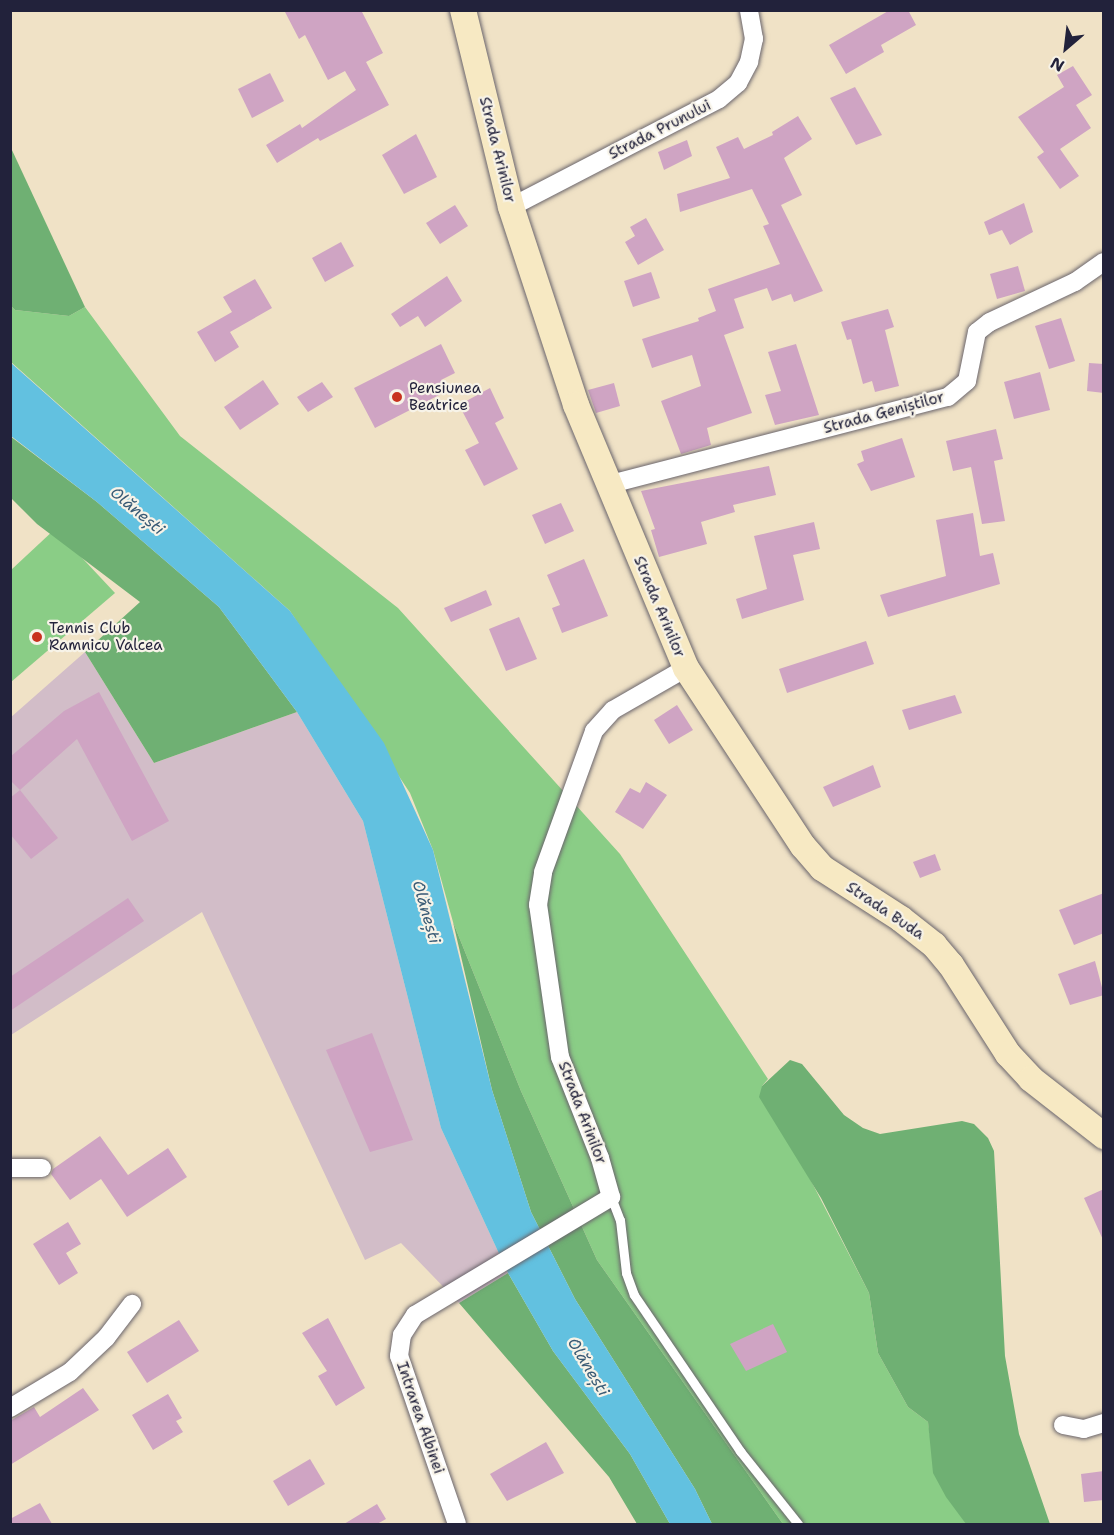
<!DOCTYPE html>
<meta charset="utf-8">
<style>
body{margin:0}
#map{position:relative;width:1114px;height:1535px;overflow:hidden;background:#f0e2c6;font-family:"Shantell Sans",sans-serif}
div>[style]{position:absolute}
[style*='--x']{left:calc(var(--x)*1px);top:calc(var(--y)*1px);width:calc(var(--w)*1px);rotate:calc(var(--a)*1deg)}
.industrial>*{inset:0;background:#d2bdc8}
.green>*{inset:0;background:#8acd86}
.forest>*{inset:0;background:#6fb073}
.water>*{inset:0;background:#62c1e0}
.building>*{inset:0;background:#cfa4c3}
.roads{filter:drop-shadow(0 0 2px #6a656c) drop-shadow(0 0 2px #6a656c)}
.lane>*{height:9px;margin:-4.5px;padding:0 4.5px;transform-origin:4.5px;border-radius:4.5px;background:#fff}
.street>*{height:18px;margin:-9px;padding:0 9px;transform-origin:9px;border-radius:9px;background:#fff}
.secondary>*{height:26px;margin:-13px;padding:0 13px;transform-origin:13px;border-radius:13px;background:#f7e9c3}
.dots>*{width:16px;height:16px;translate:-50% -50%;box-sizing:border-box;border:3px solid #f7f3e8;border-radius:50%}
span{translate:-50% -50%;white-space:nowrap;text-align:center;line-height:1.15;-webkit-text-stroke:4.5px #f7f3e8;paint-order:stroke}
.street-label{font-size:15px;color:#22223b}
.poi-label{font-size:15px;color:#22223b}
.left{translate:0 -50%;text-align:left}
.water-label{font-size:16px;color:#385a75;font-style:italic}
.frame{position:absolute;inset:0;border:12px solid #22223b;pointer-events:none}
.north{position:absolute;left:1036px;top:18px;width:60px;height:60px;-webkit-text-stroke:4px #f7f3e8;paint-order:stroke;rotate:208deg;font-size:16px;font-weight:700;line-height:24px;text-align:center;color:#22223b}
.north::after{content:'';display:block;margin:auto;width:21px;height:27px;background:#22223b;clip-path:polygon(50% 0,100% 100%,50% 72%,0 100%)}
</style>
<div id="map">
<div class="industrial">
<i style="clip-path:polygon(85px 652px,154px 763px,297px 712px,363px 821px,441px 1128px,508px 1273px,459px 1303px,401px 1243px,365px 1260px,202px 912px,11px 1035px,10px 718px)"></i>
</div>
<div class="green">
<i style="clip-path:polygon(11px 306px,15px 310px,69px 316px,85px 307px,180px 436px,398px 608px,620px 854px,768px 1079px,762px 1086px,869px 1293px,878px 1353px,908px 1407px,928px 1422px,931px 1443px,966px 1524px,783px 1524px,597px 1260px,521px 1091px,453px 922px,433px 850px,410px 793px,290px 611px,11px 362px)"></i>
<i style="clip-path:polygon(55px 529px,115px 593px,11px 682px,11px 570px)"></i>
</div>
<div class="forest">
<i style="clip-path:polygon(11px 148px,85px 307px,69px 316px,15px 310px,11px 306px)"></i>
<i style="clip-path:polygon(10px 436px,97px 502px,219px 607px,297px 712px,154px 763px,85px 652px,140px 602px,37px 524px,11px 498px)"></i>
<i style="clip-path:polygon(453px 922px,521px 1091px,597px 1260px,783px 1524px,712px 1524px,695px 1489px,575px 1299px,531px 1212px,492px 1090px)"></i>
<i style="clip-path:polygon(790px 1060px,802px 1064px,844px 1115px,863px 1128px,880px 1134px,962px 1121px,974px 1124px,988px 1138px,994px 1151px,1005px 1356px,1019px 1434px,1050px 1524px,966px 1524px,946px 1497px,933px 1473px,928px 1422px,908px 1407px,878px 1353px,869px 1293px,821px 1198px,759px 1097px,762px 1086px)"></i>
<i style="clip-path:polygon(508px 1273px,553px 1351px,630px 1454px,670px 1524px,637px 1524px,609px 1477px,459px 1303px)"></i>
</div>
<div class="water">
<i style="clip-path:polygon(10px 362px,290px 611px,384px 743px,433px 850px,492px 1090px,531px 1212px,575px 1299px,695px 1489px,712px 1524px,670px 1524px,630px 1454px,553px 1351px,508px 1273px,441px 1128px,363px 821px,297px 712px,219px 607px,97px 502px,11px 436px)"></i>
</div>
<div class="building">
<i style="clip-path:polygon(284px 10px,361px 10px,383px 53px,366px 62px,389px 105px,320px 141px,318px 138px,277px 163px,266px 145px,300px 124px,302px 128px,356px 90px,345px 71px,328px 80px,305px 35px,299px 39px)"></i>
<i style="clip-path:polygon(890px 10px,908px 10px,916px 25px,881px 45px,884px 52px,846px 74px,829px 45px)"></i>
<i style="clip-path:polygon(1073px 66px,1092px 95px,1076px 105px,1091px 128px,1060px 149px,1079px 176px,1060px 189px,1037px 157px,1044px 152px,1018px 117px,1064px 87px,1057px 75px)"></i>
<i style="clip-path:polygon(270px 73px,284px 101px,252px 118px,238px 89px)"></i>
<i style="clip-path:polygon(855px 87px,882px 135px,856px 145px,830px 98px)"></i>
<i style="clip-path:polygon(798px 116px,812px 139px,784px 158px,802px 195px,781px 205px,823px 291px,794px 302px,791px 294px,772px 301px,767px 288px,734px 299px,744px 328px,724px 335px,752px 413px,707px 428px,711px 445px,681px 454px,661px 401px,701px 386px,692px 355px,652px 368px,642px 339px,699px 321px,698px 318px,716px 311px,708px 289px,780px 264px,763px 226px,769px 224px,752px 189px,680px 212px,677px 194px,730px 178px,716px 147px,738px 137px,744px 149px,773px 135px,772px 132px)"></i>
<i style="clip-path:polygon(416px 134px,437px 177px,404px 194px,382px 155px)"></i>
<i style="clip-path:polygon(687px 140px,692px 156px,664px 170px,658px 152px)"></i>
<i style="clip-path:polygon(1024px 203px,1033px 232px,1010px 245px,1002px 230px,989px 235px,984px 222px)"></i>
<i style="clip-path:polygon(455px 205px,468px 226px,440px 244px,426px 223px)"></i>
<i style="clip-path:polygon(646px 218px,664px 250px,638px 265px,625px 242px,635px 236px,630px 227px)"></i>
<i style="clip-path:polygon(341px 242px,354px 266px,325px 282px,312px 258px)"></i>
<i style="clip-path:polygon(1018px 266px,1025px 291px,997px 299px,990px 274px)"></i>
<i style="clip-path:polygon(651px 272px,660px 298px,633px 307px,624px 281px)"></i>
<i style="clip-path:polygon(447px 276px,462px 301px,425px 327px,418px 316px,400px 327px,391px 314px)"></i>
<i style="clip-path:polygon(255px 279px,272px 308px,230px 332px,239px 347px,215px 362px,197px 332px,232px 312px,223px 297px)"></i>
<i style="clip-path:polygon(888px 309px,894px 327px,885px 330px,899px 386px,875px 392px,872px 381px,863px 384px,851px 339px,847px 340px,841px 322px)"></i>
<i style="clip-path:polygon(1061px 318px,1075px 361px,1049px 369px,1035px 326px)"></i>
<i style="clip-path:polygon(441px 344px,455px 373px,441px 380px,447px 391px,375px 428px,354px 388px)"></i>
<i style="clip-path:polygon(796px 344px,819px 415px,775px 425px,765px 395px,781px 391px,768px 352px)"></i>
<i style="clip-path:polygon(1089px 363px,1104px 364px,1104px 393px,1087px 391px)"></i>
<i style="clip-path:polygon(1040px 372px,1050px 410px,1014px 419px,1004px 382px)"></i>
<i style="clip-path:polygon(263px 380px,279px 404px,240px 430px,224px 407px)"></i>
<i style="clip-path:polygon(322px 382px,333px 397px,308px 412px,297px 397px)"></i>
<i style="clip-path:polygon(614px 383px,620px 406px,596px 413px,588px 390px)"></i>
<i style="clip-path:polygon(490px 388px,504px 418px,495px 423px,518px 469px,484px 486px,465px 450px,479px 443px,459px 405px)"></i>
<i style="clip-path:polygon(996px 429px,1003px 459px,994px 461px,1005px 521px,982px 524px,971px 467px,953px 471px,946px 441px)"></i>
<i style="clip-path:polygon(902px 438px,915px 477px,871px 491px,857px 464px,864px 461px,861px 451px)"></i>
<i style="clip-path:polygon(769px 466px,776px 495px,733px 505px,735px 512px,701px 522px,707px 544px,659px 557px,651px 530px,655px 529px,641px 491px)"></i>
<i style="clip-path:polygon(561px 503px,574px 531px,545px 544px,532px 515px)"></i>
<i style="clip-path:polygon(973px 513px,980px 556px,993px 553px,1000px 584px,888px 617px,880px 595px,946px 576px,936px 520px)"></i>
<i style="clip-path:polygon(814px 522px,820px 549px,793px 555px,804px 600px,742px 619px,736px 599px,767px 589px,754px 536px)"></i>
<i style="clip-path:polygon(584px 559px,608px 616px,562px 633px,552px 608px,560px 605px,547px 575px)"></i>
<i style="clip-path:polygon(486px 590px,492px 605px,451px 622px,444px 608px)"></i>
<i style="clip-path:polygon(519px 617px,537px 659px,506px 671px,489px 629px)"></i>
<i style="clip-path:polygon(866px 641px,874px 664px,787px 693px,779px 669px)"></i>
<i style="clip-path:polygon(99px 692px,169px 821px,132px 841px,77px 739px,20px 790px,10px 780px,10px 757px,64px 711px)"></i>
<i style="clip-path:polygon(955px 695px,962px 713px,909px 730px,902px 710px)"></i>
<i style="clip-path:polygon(677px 705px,693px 730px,669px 744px,654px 720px)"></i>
<i style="clip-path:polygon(873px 765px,881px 787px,833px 807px,823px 787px)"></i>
<i style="clip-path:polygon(646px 782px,667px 795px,643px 829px,615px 812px,630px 788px,640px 793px)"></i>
<i style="clip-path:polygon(20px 790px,58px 838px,31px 859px,10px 834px,10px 798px)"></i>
<i style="clip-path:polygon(935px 854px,941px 870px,920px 878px,913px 862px)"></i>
<i style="clip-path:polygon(1104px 893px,1104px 933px,1074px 945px,1059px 910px)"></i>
<i style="clip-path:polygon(128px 898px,144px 921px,10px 1011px,10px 977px)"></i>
<i style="clip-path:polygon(1095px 961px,1104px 995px,1070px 1005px,1058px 974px)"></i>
<i style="clip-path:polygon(372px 1033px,413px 1140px,370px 1152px,326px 1050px)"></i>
<i style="clip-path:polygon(100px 1136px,128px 1175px,168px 1148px,187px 1177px,127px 1217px,101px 1179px,70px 1200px,51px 1174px,53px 1169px)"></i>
<i style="clip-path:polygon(1104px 1189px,1104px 1242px,1084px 1198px)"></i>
<i style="clip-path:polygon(68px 1222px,81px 1244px,66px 1253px,78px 1273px,59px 1285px,33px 1244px)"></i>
<i style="clip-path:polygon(328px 1318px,365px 1388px,336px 1406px,318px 1376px,327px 1371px,302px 1333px)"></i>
<i style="clip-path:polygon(179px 1320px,199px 1351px,147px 1383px,127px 1352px)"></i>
<i style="clip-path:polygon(773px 1324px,787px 1352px,746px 1371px,730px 1344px)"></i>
<i style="clip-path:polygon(83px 1388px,99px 1410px,10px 1465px,10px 1421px,34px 1407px,40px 1417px)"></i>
<i style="clip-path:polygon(168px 1394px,182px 1418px,176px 1421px,183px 1432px,153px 1450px,132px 1415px)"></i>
<i style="clip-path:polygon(546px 1442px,564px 1473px,507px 1501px,490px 1474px)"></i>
<i style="clip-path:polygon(310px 1459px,325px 1484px,288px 1506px,273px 1481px)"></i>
<i style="clip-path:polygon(1104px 1471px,1104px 1500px,1084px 1502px,1081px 1474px)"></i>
<i style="clip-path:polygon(40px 1503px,52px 1524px,10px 1524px,10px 1519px)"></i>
<i style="clip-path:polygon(377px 1504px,386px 1519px,377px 1524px,344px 1524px)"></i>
</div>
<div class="roads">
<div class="lane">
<i style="--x:611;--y:1197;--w:25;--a:69"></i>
<i style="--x:620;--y:1220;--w:53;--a:83.5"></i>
<i style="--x:626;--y:1273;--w:23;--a:70"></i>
<i style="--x:634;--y:1295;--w:189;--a:55.8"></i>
<i style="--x:740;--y:1451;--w:93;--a:51.5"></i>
</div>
<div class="street">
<i style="--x:511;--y:207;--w:234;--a:-27.4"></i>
<i style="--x:719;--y:99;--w:25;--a:-40"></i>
<i style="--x:738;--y:83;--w:24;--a:-62"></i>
<i style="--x:749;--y:62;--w:24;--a:-78"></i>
<i style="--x:754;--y:39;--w:29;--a:-100"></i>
<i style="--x:607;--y:485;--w:352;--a:-14.5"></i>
<i style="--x:948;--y:397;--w:25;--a:-40"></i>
<i style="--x:967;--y:381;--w:50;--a:-78.5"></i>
<i style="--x:977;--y:332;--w:16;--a:-38"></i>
<i style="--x:990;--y:322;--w:94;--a:-25.2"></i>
<i style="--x:1075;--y:282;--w:35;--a:-35"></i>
<i style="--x:10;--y:1168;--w:32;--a:0"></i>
<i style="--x:10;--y:1408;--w:70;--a:-31"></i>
<i style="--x:70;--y:1372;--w:50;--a:-43.4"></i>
<i style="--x:106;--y:1338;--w:43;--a:-52.6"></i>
<i style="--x:1063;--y:1425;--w:21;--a:11"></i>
<i style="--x:1084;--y:1429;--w:21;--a:-17"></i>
<i style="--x:457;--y:1524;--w:178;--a:-109"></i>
<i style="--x:399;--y:1356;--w:21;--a:-82"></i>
<i style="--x:402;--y:1335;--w:24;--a:-57"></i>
<i style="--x:415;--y:1315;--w:229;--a:-31"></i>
<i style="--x:611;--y:1197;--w:41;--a:-105.8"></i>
<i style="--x:600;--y:1158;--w:109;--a:-111.6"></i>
<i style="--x:560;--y:1057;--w:154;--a:-98.2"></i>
<i style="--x:538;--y:905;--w:33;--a:-81"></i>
<i style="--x:543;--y:872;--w:150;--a:-70.1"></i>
<i style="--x:594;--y:731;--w:28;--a:-48"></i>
<i style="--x:613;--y:710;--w:84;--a:-29.9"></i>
</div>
<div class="secondary">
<i style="--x:463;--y:10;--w:203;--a:76.3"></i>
<i style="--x:511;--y:207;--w:208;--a:71.8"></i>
<i style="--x:576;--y:405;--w:285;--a:67.3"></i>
<i style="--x:686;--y:668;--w:213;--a:56.7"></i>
<i style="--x:803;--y:846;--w:29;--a:49"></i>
<i style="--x:822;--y:868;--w:94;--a:32.8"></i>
<i style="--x:901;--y:919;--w:42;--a:38.2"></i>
<i style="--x:934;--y:945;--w:26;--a:50"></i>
<i style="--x:951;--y:965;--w:106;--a:57.4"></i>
<i style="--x:1008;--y:1054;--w:34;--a:47"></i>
<i style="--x:1031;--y:1079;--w:93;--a:38"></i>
</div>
</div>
<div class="dots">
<i style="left:397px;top:397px;background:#c8321e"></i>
<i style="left:37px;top:637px;background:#c8321e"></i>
</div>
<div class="street-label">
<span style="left:660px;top:130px;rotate:-27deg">Strada Prunului</span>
<span style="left:497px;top:150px;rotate:76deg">Strada Arinilor</span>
<span style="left:884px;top:413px;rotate:-15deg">Strada Geniștilor</span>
<span style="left:659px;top:607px;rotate:67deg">Strada Arinilor</span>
<span style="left:885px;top:911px;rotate:34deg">Strada Buda</span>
<span style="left:582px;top:1113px;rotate:69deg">Strada Arinilor</span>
<span style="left:420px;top:1418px;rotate:71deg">Intrarea Albinei</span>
</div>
<div class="poi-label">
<span class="left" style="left:409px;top:397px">Pensiunea<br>Beatrice</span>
<span class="left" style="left:49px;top:637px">Tennis Club<br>Ramnicu Valcea</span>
</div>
<div class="water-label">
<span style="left:137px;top:511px;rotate:40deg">Olănești</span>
<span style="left:426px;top:912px;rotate:74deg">Olănești</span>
<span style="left:588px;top:1367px;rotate:59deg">Olănești</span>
</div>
<div class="frame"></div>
<div class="north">N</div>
</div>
